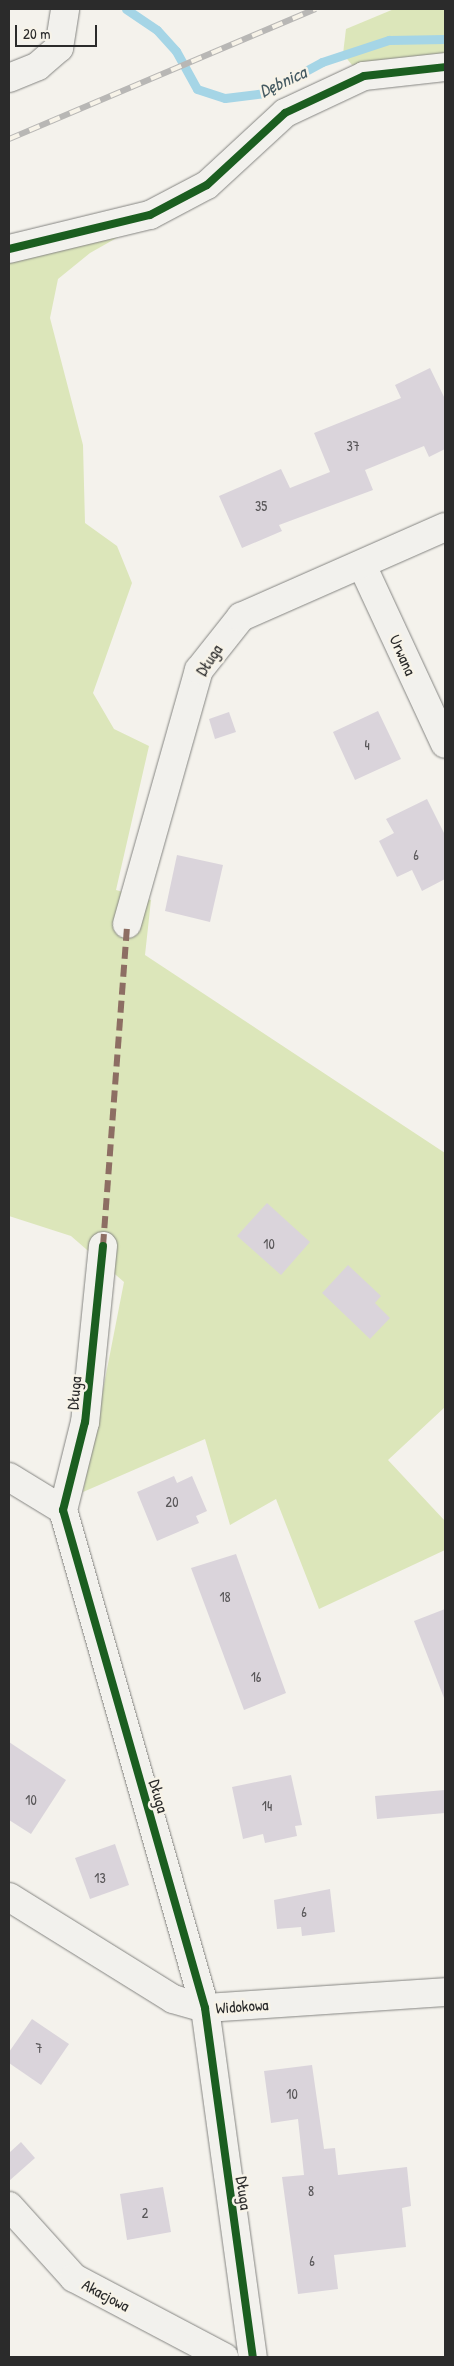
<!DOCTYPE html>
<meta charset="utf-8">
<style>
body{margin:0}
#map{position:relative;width:454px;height:2366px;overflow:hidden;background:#f4f2ec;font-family:"Patrick Hand",sans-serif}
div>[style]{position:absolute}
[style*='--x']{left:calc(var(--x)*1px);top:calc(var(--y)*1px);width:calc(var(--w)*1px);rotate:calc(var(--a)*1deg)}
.green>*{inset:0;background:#dce6ba}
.stream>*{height:9px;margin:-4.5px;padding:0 4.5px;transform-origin:4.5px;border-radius:4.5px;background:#a5d5e6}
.building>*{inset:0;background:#dad4db}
.roads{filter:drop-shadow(0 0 1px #858582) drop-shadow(0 0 1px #858582)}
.street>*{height:28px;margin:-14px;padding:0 14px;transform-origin:14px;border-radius:14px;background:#f2f1ed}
.rail>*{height:5.5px;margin-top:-2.75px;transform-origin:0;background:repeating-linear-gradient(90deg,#f7f3e8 0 11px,#b8b7b5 0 22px);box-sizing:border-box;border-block:1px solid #b8b7b5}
.quiet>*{height:6px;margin-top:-3px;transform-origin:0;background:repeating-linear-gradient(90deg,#8d6e63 0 12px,transparent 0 18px)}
.cycleway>*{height:8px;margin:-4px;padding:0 4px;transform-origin:4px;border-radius:4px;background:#1b5e20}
span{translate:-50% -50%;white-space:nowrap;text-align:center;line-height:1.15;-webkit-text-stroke:5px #f7f3e8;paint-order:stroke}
.number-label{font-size:14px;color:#575557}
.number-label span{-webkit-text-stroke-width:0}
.street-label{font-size:16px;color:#2b2b2b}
.water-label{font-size:18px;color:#455a62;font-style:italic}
.frame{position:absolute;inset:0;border:10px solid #2b2b2b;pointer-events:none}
.scale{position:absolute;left:15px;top:25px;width:82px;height:22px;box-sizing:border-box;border:2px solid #2b2b2b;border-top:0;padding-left:6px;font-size:15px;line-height:18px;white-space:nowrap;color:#2b2b2b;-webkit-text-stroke:4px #f7f3e8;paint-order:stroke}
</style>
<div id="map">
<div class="green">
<i style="clip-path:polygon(394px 9px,445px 9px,445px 53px,352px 65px,343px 54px,346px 29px)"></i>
<i style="clip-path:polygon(136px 227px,90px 253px,58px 279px,50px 318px,83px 445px,85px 523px,117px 546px,132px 583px,93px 693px,114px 729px,149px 746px,116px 890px,151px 900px,145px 955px,445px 1153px,445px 1407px,388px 1460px,445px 1521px,445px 1550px,319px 1609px,276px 1499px,230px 1525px,205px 1439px,83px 1492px,124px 1282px,71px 1236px,9px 1216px,9px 258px)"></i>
</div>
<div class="stream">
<i style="--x:126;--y:9;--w:37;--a:34"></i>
<i style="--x:157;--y:30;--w:28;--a:48"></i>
<i style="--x:176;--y:51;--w:43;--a:61.1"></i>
<i style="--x:197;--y:89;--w:29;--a:18"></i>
<i style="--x:225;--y:98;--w:40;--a:-7.1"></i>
<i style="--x:265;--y:93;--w:65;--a:-28.5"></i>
<i style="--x:322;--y:62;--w:71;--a:-18.2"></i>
<i style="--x:389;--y:40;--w:56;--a:-1"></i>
</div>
<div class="building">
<i style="clip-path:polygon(430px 368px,445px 399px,445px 449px,429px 457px,424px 446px,365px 470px,373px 490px,279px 525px,282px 531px,242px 548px,219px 496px,281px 469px,290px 488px,330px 472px,314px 433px,401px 398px,395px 385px)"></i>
<i style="clip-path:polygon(378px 711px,401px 759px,355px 780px,333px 732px)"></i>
<i style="clip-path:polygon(229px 712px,236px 732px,215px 739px,209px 719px)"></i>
<i style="clip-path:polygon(427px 799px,445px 835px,445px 879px,422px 891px,412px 870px,397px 877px,379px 841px,394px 833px,386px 819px)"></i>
<i style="clip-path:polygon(177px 855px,223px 865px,210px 922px,165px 911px)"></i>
<i style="clip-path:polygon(267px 1203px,310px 1242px,281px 1275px,237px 1236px)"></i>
<i style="clip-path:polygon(348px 1265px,381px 1296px,375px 1303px,390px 1318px,370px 1339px,322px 1293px)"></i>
<i style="clip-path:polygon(174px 1476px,177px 1483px,192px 1476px,207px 1511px,196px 1516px,199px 1523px,157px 1541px,137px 1492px)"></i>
<i style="clip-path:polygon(236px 1554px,286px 1693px,244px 1710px,191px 1568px)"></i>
<i style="clip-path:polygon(445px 1609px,445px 1698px,444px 1698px,414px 1621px)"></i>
<i style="clip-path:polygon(9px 1742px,66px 1780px,31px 1834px,9px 1820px)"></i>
<i style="clip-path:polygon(291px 1775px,302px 1825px,295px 1826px,297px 1836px,265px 1843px,263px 1834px,243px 1839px,232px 1787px)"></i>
<i style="clip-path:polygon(445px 1790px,445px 1813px,377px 1819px,375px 1796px)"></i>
<i style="clip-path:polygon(115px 1844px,129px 1885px,90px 1899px,75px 1858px)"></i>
<i style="clip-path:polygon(330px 1889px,335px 1932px,302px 1936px,301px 1927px,277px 1929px,274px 1900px)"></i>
<i style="clip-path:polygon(32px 2019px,69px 2044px,41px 2085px,9px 2063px,9px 2052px)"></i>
<i style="clip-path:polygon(312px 2065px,324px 2149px,335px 2148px,338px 2175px,407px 2167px,411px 2206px,402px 2208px,406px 2247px,334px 2255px,338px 2289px,298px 2294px,282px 2177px,304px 2175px,298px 2119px,271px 2123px,264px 2071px)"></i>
<i style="clip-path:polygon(21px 2142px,35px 2158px,9px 2181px,9px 2153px)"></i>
<i style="clip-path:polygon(163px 2187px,171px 2232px,127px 2240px,120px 2194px)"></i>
</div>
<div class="roads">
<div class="street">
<i style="--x:9;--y:78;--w:31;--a:-22"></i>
<i style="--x:38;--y:66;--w:28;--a:-41"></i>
<i style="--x:59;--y:48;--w:39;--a:-81"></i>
<i style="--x:9;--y:249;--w:145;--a:-13.6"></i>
<i style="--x:150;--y:215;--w:64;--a:-27.8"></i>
<i style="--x:207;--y:185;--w:106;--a:-42.7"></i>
<i style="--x:285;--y:113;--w:87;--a:-25.1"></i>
<i style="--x:364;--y:76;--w:81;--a:-6.3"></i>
<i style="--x:362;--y:565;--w:197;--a:65.1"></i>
<i style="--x:127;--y:924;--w:264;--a:-74.2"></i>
<i style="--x:199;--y:670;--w:68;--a:-51.6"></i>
<i style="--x:241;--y:617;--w:223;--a:-23.8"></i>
<i style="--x:103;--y:1246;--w:177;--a:95.8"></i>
<i style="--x:85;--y:1422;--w:91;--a:104"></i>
<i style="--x:63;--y:1510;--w:518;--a:74.08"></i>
<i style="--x:205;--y:2008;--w:352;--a:82.2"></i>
<i style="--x:9;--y:1477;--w:63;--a:31.4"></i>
<i style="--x:9;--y:1897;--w:193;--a:31.9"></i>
<i style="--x:173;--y:1999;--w:33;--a:16"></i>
<i style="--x:205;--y:2008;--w:241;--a:-3.8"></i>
<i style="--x:9;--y:2206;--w:97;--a:47.9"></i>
<i style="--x:74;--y:2278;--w:170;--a:27.8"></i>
</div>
</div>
<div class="rail">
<i style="--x:9;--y:139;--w:333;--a:-23"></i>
</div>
<div class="quiet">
<i style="--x:103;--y:1246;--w:323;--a:-85.7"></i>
</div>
<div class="cycleway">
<i style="--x:9;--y:249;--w:145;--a:-13.6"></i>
<i style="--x:150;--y:215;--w:64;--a:-27.8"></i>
<i style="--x:207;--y:185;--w:106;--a:-42.7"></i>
<i style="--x:285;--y:113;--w:87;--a:-25.1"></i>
<i style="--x:364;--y:76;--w:81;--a:-6.3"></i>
<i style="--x:103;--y:1246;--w:177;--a:95.8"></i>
<i style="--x:85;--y:1422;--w:91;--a:104"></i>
<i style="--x:63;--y:1510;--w:518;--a:74.08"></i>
<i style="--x:205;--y:2008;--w:352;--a:82.2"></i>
</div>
<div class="number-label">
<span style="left:353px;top:446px">37</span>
<span style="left:261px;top:506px">35</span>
<span style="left:367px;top:745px">4</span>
<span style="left:416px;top:855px">6</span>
<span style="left:269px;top:1244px">10</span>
<span style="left:172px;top:1502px">20</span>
<span style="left:225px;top:1597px">18</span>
<span style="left:256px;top:1677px">16</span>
<span style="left:31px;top:1800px">10</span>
<span style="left:267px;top:1806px">14</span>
<span style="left:100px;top:1878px">13</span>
<span style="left:304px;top:1912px">6</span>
<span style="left:39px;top:2048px">7</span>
<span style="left:292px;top:2094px">10</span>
<span style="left:311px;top:2191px">8</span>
<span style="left:145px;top:2213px">2</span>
<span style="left:312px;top:2261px">6</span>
</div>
<div class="street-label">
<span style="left:403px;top:655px;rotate:66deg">Urwana</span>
<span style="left:209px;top:660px;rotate:-56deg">Długa</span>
<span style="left:74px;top:1393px;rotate:-84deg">Długa</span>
<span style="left:159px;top:1796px;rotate:74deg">Długa</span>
<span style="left:242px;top:2006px;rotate:-4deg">Widokowa</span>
<span style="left:244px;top:2193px;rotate:82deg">Długa</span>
<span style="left:106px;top:2295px;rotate:28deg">Akacjowa</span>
</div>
<div class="water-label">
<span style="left:283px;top:82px;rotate:-25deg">Dębnica</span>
</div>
<div class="frame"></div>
<div class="scale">20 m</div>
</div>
